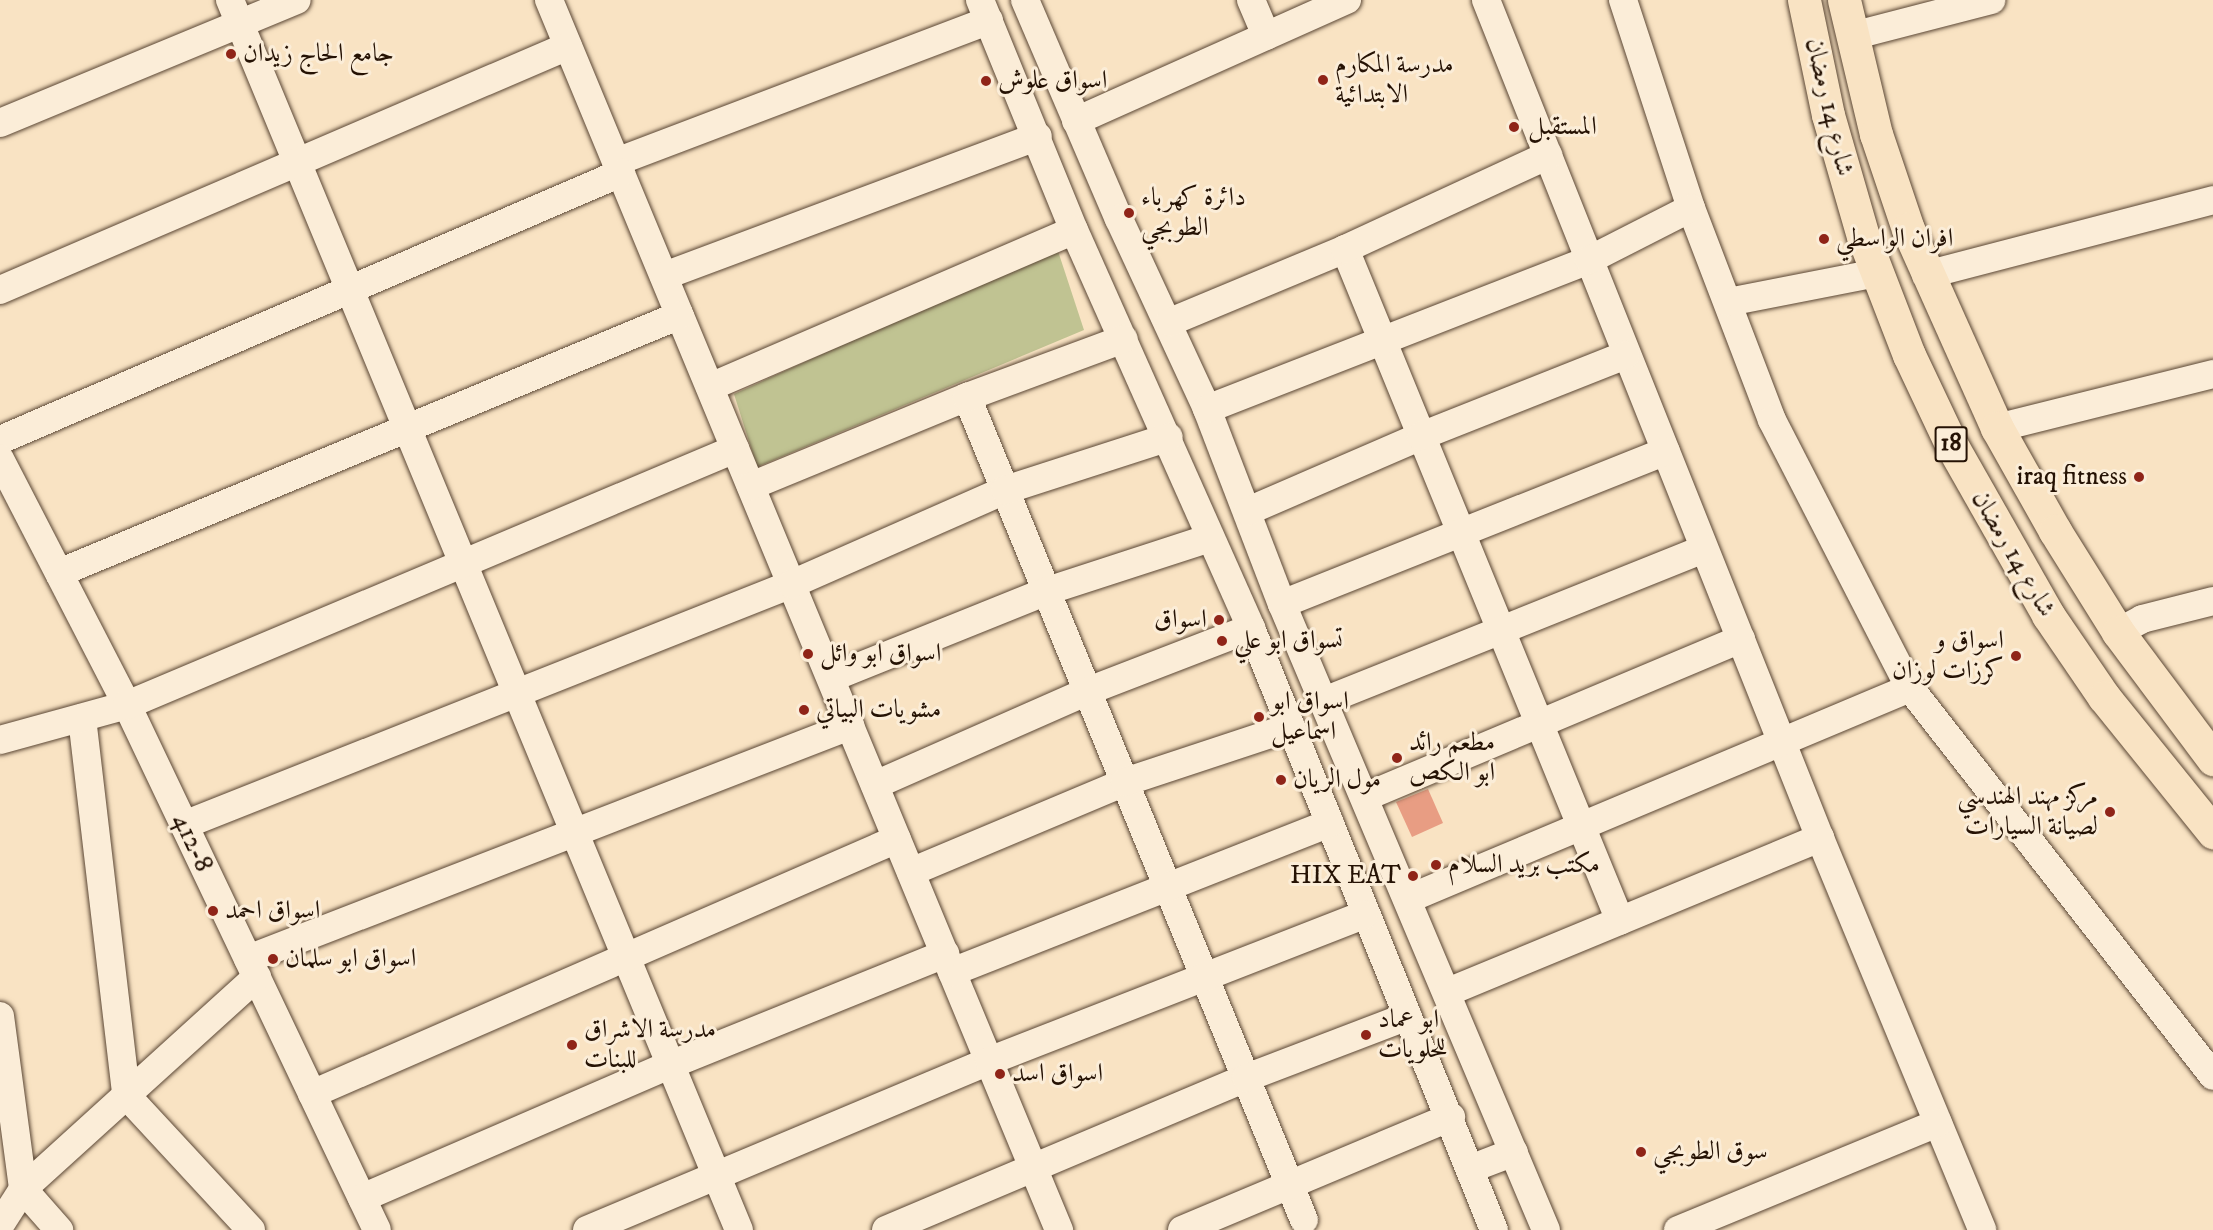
<!DOCTYPE html>
<meta charset="utf-8">
<style>
body{margin:0}
#map{position:relative;width:2213px;height:1230px;overflow:hidden;background:#f9e3c3;font-family:"IM FELL DW Pica",Amiri,serif}
div>[style]{position:absolute}
[style*='--x']{left:calc(var(--x)*1px);top:calc(var(--y)*1px);width:calc(var(--w)*1px);rotate:calc(var(--a)*1deg)}
.green>*{inset:0;background:#c0c392}
.building>*{inset:0;background:#e89d83}
.roads{filter:drop-shadow(0 0 2px #5a4634) drop-shadow(0 0 2px #5a4634)}
.minor>*{height:28px;margin:-14px;padding:0 14px;transform-origin:14px;border-radius:14px;background:#fbedd8}
.major>*{height:33px;margin:-16.5px;padding:0 16.5px;transform-origin:16.5px;border-radius:16.5px;background:#f9e3c3}
.dots>*{width:16px;height:16px;translate:-50% -50%;box-sizing:border-box;border:3px solid #fbedd8;border-radius:50%}
span{translate:-50% -50%;white-space:nowrap;text-align:center;line-height:1.15;-webkit-text-stroke:6px #fbedd8;paint-order:stroke}
.shield-label span{padding:2px 4px;background:#fbedd8;border:2px solid;border-radius:4px;-webkit-text-stroke-width:0}
.shield-label{font-size:24px;color:#251204;font-weight:700}
.poi-label{font-size:26px;color:#251204}
.left{translate:0 -50%;text-align:left}
.right{translate:-100% -50%;text-align:right}
.street-label{font-size:26px;color:#251204}
</style>
<div id="map">
<div class="green">
<i style="clip-path:polygon(1057px 248px,1084px 330px,757px 467px,734px 394px)"></i>
</div>
<div class="building">
<i style="clip-path:polygon(1428px 789px,1443px 823px,1412px 837px,1396px 802px)"></i>
</div>
<div class="roads">
<div class="minor">
<i style="--x:230;--y:0;--w:1331;--a:67.52"></i>
<i style="--x:549;--y:0;--w:1332;--a:67.48"></i>
<i style="--x:980;--y:0;--w:248;--a:67.8"></i>
<i style="--x:1074;--y:230;--w:436;--a:66"></i>
<i style="--x:1251;--y:628;--w:649;--a:68.02"></i>
<i style="--x:1025;--y:0;--w:238;--a:66.8"></i>
<i style="--x:1119;--y:219;--w:209;--a:65.1"></i>
<i style="--x:1207;--y:409;--w:209;--a:69"></i>
<i style="--x:1282;--y:604;--w:679;--a:67.13"></i>
<i style="--x:1251;--y:0;--w:39;--a:67"></i>
<i style="--x:1486;--y:0;--w:902;--a:68.27"></i>
<i style="--x:1820;--y:838;--w:424;--a:67.5"></i>
<i style="--x:1623;--y:0;--w:219;--a:71.9"></i>
<i style="--x:1691;--y:208;--w:227;--a:69.1"></i>
<i style="--x:1772;--y:420;--w:301;--a:62.8"></i>
<i style="--x:1910;--y:688;--w:492;--a:52"></i>
<i style="--x:1852;--y:36;--w:144;--a:-14.5"></i>
<i style="--x:1076;--y:121;--w:297;--a:-24.1"></i>
<i style="--x:0;--y:123;--w:321;--a:-22.5"></i>
<i style="--x:616;--y:162;--w:399;--a:-20.8"></i>
<i style="--x:1345;--y:249;--w:726;--a:67.74"></i>
<i style="--x:1926;--y:275;--w:297;--a:-14.6"></i>
<i style="--x:664;--y:276;--w:399;--a:-20.5"></i>
<i style="--x:0;--y:290;--w:618;--a:-23.25"></i>
<i style="--x:1728;--y:302;--w:152;--a:-11"></i>
<i style="--x:1170;--y:322;--w:190;--a:-22.6"></i>
<i style="--x:1345;--y:249;--w:224;--a:-24.8"></i>
<i style="--x:710;--y:387;--w:396;--a:-23.3"></i>
<i style="--x:967;--y:397;--w:889;--a:67.73"></i>
<i style="--x:1207;--y:409;--w:410;--a:-21.3"></i>
<i style="--x:1589;--y:260;--w:114;--a:-27"></i>
<i style="--x:1997;--y:428;--w:223;--a:-14"></i>
<i style="--x:0;--y:440;--w:676;--a:-23.27"></i>
<i style="--x:0;--y:459;--w:277;--a:62.7"></i>
<i style="--x:127;--y:705;--w:581;--a:64.54"></i>
<i style="--x:751;--y:486;--w:234;--a:-22.4"></i>
<i style="--x:967;--y:397;--w:167;--a:-20.3"></i>
<i style="--x:1248;--y:511;--w:189;--a:-23.4"></i>
<i style="--x:1421;--y:436;--w:220;--a:-21.6"></i>
<i style="--x:59;--y:573;--w:672;--a:-22.56"></i>
<i style="--x:1282;--y:604;--w:413;--a:-21.7"></i>
<i style="--x:2118;--y:632;--w:27;--a:-28"></i>
<i style="--x:2142;--y:619;--w:73;--a:-14.2"></i>
<i style="--x:831;--y:678;--w:233;--a:-21.9"></i>
<i style="--x:1047;--y:591;--w:171;--a:-18"></i>
<i style="--x:1324;--y:701;--w:409;--a:-21.8"></i>
<i style="--x:82;--y:718;--w:380;--a:83.3"></i>
<i style="--x:126;--y:1095;--w:184;--a:47.2"></i>
<i style="--x:0;--y:740;--w:132;--a:-15.4"></i>
<i style="--x:127;--y:705;--w:660;--a:-22.83"></i>
<i style="--x:875;--y:785;--w:233;--a:-23.8"></i>
<i style="--x:1088;--y:691;--w:175;--a:-21.1"></i>
<i style="--x:1365;--y:797;--w:408;--a:-22.8"></i>
<i style="--x:184;--y:825;--w:654;--a:-21.62"></i>
<i style="--x:792;--y:584;--w:233;--a:-23.8"></i>
<i style="--x:1005;--y:490;--w:172;--a:-17.9"></i>
<i style="--x:911;--y:872;--w:232;--a:-22.8"></i>
<i style="--x:1125;--y:782;--w:175;--a:-18.3"></i>
<i style="--x:1408;--y:899;--w:545;--a:-22.8"></i>
<i style="--x:248;--y:959;--w:646;--a:-21.16"></i>
<i style="--x:952;--y:972;--w:406;--a:-21.5"></i>
<i style="--x:1448;--y:992;--w:403;--a:-22.5"></i>
<i style="--x:0;--y:1016;--w:175;--a:82.4"></i>
<i style="--x:23;--y:1189;--w:55;--a:48.7"></i>
<i style="--x:312;--y:1094;--w:638;--a:-23.55"></i>
<i style="--x:1470;--y:1169;--w:47;--a:-21.1"></i>
<i style="--x:362;--y:1198;--w:335;--a:-23.4"></i>
<i style="--x:670;--y:1065;--w:297;--a:-22"></i>
<i style="--x:0;--y:1225;--w:43;--a:-57.4"></i>
<i style="--x:23;--y:1189;--w:316;--a:-42.2"></i>
<i style="--x:587;--y:1230;--w:436;--a:-22.8"></i>
<i style="--x:989;--y:1061;--w:402;--a:-21.3"></i>
<i style="--x:886;--y:1230;--w:391;--a:-22.9"></i>
<i style="--x:1246;--y:1078;--w:173;--a:-20.9"></i>
<i style="--x:1182;--y:1230;--w:292;--a:-22.8"></i>
<i style="--x:1678;--y:1230;--w:281;--a:-22.4"></i>
</div>
<div class="major">
<i style="--x:1804;--y:0;--w:117;--a:78.2"></i>
<i style="--x:1828;--y:115;--w:126;--a:73.9"></i>
<i style="--x:1863;--y:236;--w:128;--a:68.9"></i>
<i style="--x:1909;--y:355;--w:98;--a:64.7"></i>
<i style="--x:1951;--y:444;--w:197;--a:60.4"></i>
<i style="--x:2048;--y:615;--w:99;--a:55.7"></i>
<i style="--x:2104;--y:697;--w:174;--a:51.1"></i>
<i style="--x:1844;--y:0;--w:138;--a:76.6"></i>
<i style="--x:1876;--y:134;--w:100;--a:71.4"></i>
<i style="--x:1908;--y:229;--w:218;--a:65.9"></i>
<i style="--x:1997;--y:428;--w:118;--a:60.6"></i>
<i style="--x:2055;--y:531;--w:119;--a:58"></i>
<i style="--x:2118;--y:632;--w:159;--a:53.2"></i>
</div>
</div>
<div class="dots">
<i style="left:231px;top:54px;background:#8f2418"></i>
<i style="left:1323px;top:80px;background:#8f2418"></i>
<i style="left:986px;top:81px;background:#8f2418"></i>
<i style="left:1514px;top:127px;background:#8f2418"></i>
<i style="left:1129px;top:213px;background:#8f2418"></i>
<i style="left:1824px;top:239px;background:#8f2418"></i>
<i style="left:2139px;top:477px;background:#8f2418"></i>
<i style="left:1219px;top:620px;background:#8f2418"></i>
<i style="left:1222px;top:641px;background:#8f2418"></i>
<i style="left:808px;top:654px;background:#8f2418"></i>
<i style="left:2016px;top:656px;background:#8f2418"></i>
<i style="left:804px;top:710px;background:#8f2418"></i>
<i style="left:1259px;top:717px;background:#8f2418"></i>
<i style="left:1397px;top:758px;background:#8f2418"></i>
<i style="left:1281px;top:780px;background:#8f2418"></i>
<i style="left:2110px;top:812px;background:#8f2418"></i>
<i style="left:1436px;top:865px;background:#8f2418"></i>
<i style="left:1413px;top:876px;background:#8f2418"></i>
<i style="left:213px;top:911px;background:#8f2418"></i>
<i style="left:273px;top:959px;background:#8f2418"></i>
<i style="left:1366px;top:1035px;background:#8f2418"></i>
<i style="left:572px;top:1045px;background:#8f2418"></i>
<i style="left:1000px;top:1074px;background:#8f2418"></i>
<i style="left:1641px;top:1152px;background:#8f2418"></i>
</div>
<div class="shield-label">
<span style="left:1951px;top:444px">18</span>
</div>
<div class="poi-label">
<span class="left" style="left:243px;top:54px">جامع الحاج زيدان</span>
<span class="left" style="left:1335px;top:80px">مدرسة المكارم<br>الابتدائية</span>
<span class="left" style="left:998px;top:81px">اسواق علوش</span>
<span class="left" style="left:1528px;top:127px">المستقبل</span>
<span class="left" style="left:1141px;top:213px">دائرة كهرباء<br>الطوبجي</span>
<span class="left" style="left:1836px;top:239px">افران الواسطي</span>
<span class="right" style="left:2127px;top:477px">iraq fitness</span>
<span class="right" style="left:1207px;top:620px">اسواق</span>
<span class="left" style="left:1234px;top:641px">تسواق ابو علي</span>
<span class="right" style="left:2004px;top:656px">اسواق و<br>كرزات لوزان</span>
<span class="left" style="left:820px;top:654px">اسواق ابو وائل</span>
<span class="left" style="left:1271px;top:717px">اسواق ابو<br>اسماعيل</span>
<span class="left" style="left:816px;top:710px">مشويات البياتي</span>
<span class="left" style="left:1409px;top:758px">مطعم رائد<br>ابو الكص</span>
<span class="left" style="left:1293px;top:780px">مول الريان</span>
<span class="right" style="left:2098px;top:812px">مركز مهند الهندسي<br>لصيانة السيارات</span>
<span class="left" style="left:1448px;top:865px">مكتب بريد السلام</span>
<span class="right" style="left:1401px;top:876px">HIX EAT</span>
<span class="left" style="left:225px;top:911px">اسواق احمد</span>
<span class="left" style="left:285px;top:959px">اسواق ابو سلمان</span>
<span class="left" style="left:1378px;top:1035px">ابو عماد<br>للحلويات</span>
<span class="left" style="left:584px;top:1045px">مدرسة الاشراق<br>للبنات</span>
<span class="left" style="left:1012px;top:1074px">اسواق اسد</span>
<span class="left" style="left:1653px;top:1152px">سوق الطوبجي</span>
</div>
<div class="street-label">
<span style="left:1829px;top:107px;rotate:77deg">شارع 14 رمضان</span>
<span style="left:2013px;top:554px;rotate:60deg">شارع 14 رمضان</span>
<span style="left:192px;top:843px;rotate:65deg">412-8</span>
</div>
</div>
